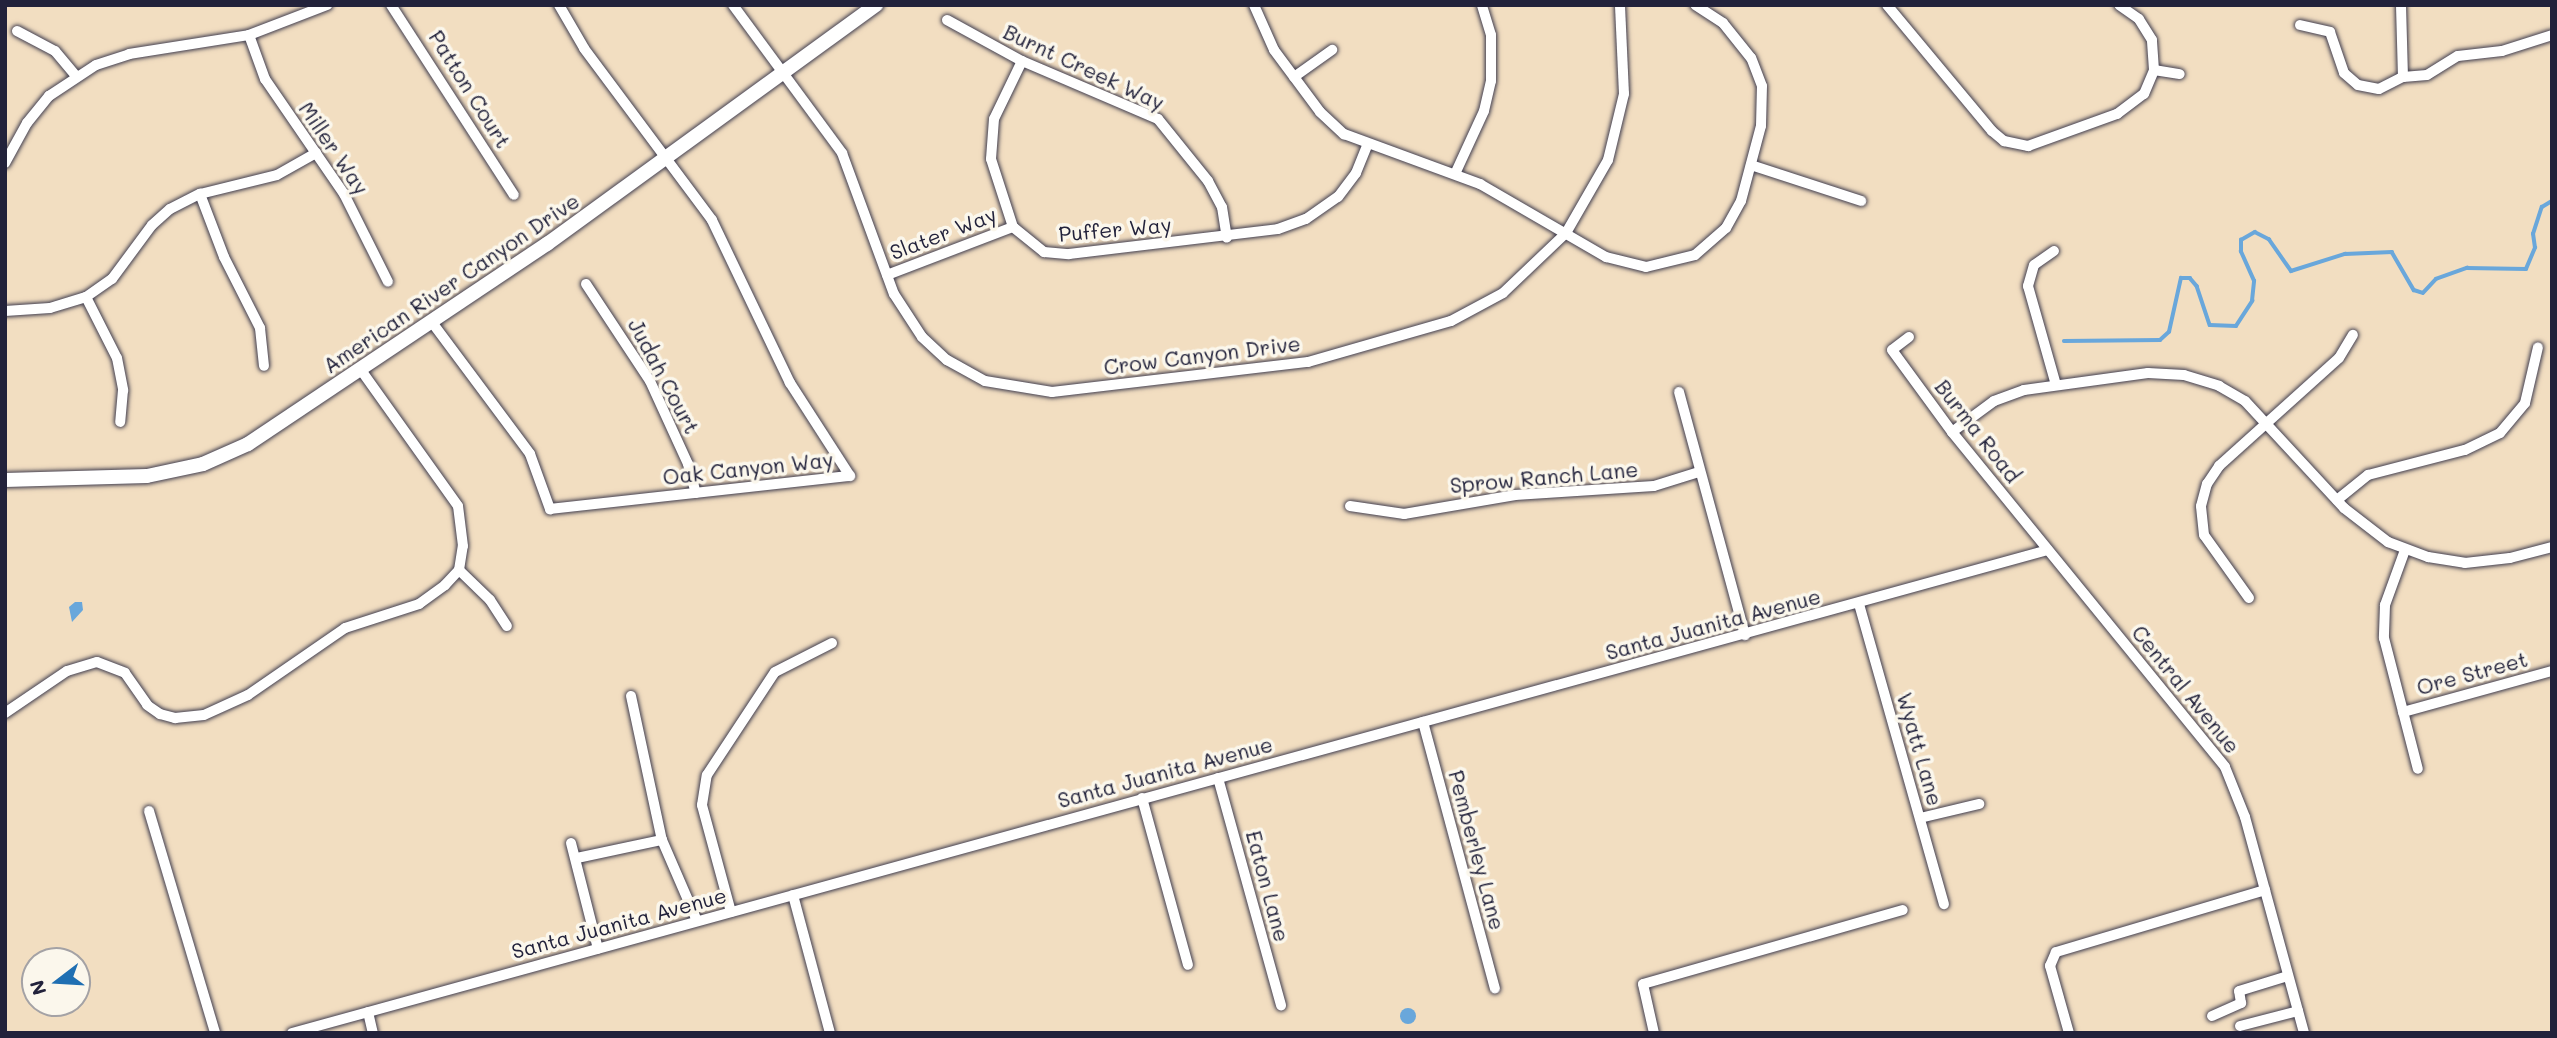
<!DOCTYPE html>
<style>
body{margin:0}
#map{position:relative;width:2557px;height:1038px;overflow:hidden;background:#f2dec1;font-family:Mali,sans-serif}
div>[style]{position:absolute}
[style*='--x']{left:calc(var(--x)*1px);top:calc(var(--y)*1px);width:calc(var(--w)*1px);rotate:calc(var(--a)*1deg)}
.water>*{inset:0;background:#69a7db}
.round{border-radius:50%}
.stream>*{height:3.5px;margin:-1.75px;padding:0 1.75px;transform-origin:1.75px;border-radius:1.75px;background:#69a7db}
.roads{filter:drop-shadow(0 0 2px #413e4f) drop-shadow(0 0 2px #413e4f)}
.minor>*{height:10px;margin:-5px;padding:0 5px;transform-origin:5px;border-radius:5px;background:#fff}
.major>*{height:14px;margin:-7px;padding:0 7px;transform-origin:7px;border-radius:7px;background:#fff}
span{translate:-50% -50%;white-space:nowrap;text-align:center;line-height:1.15;-webkit-text-stroke:7px #fbf7ec;paint-order:stroke}
.street-label{font-size:21px;color:#22223b}
.frame{position:absolute;inset:0;border:7px solid #22223b;pointer-events:none}
.north{position:absolute;left:21px;top:947px;width:70px;height:70px;box-sizing:border-box;background:#fbf7ec;border:2px solid #a4a2a5;border-radius:50%;rotate:253deg;font-size:19px;font-weight:700;line-height:28px;text-align:center;color:#22223b}
.north::after{content:'';display:block;margin:auto;width:24px;height:32px;background:#1f6fb2;clip-path:polygon(50% 0,100% 100%,50% 72%,0 100%)}
</style>
<div id="map">
<div class="water">
<i style="clip-path:polygon(75px 602px,82px 602px,83px 610px,72px 622px,69px 607px)"></i>
<i class="round" style="left:1400px;top:1008px;width:16px;height:16px"></i>
</div>
<div class="stream">
<i style="--x:2064;--y:341;--w:96;--a:-0.6"></i>
<i style="--x:2160;--y:340;--w:12;--a:-42"></i>
<i style="--x:2169;--y:332;--w:55;--a:-77.5"></i>
<i style="--x:2181;--y:278;--w:9;--a:0"></i>
<i style="--x:2190;--y:278;--w:11;--a:49"></i>
<i style="--x:2197;--y:286;--w:41;--a:71.6"></i>
<i style="--x:2210;--y:325;--w:26;--a:2"></i>
<i style="--x:2236;--y:326;--w:30;--a:-57"></i>
<i style="--x:2252;--y:301;--w:20;--a:-84"></i>
<i style="--x:2254;--y:281;--w:32;--a:-114"></i>
<i style="--x:2241;--y:252;--w:12;--a:-90"></i>
<i style="--x:2241;--y:240;--w:16;--a:-30"></i>
<i style="--x:2255;--y:232;--w:16;--a:27"></i>
<i style="--x:2269;--y:239;--w:39;--a:55"></i>
<i style="--x:2291;--y:271;--w:57;--a:-17.5"></i>
<i style="--x:2345;--y:254;--w:47;--a:-2.4"></i>
<i style="--x:2392;--y:252;--w:44;--a:59.9"></i>
<i style="--x:2414;--y:290;--w:9;--a:18"></i>
<i style="--x:2423;--y:293;--w:19;--a:-47"></i>
<i style="--x:2436;--y:279;--w:33;--a:-20"></i>
<i style="--x:2467;--y:268;--w:59;--a:1"></i>
<i style="--x:2526;--y:269;--w:23;--a:-67"></i>
<i style="--x:2535;--y:248;--w:14;--a:-98"></i>
<i style="--x:2533;--y:234;--w:28;--a:-72"></i>
<i style="--x:2542;--y:207;--w:12;--a:-31"></i>
</div>
<div class="roads">
<div class="minor">
<i style="--x:391;--y:5;--w:226;--a:57.1"></i>
<i style="--x:733;--y:5;--w:184;--a:53.6"></i>
<i style="--x:842;--y:153;--w:150;--a:69.8"></i>
<i style="--x:894;--y:294;--w:51;--a:56.9"></i>
<i style="--x:922;--y:337;--w:34;--a:43"></i>
<i style="--x:947;--y:360;--w:43;--a:28.9"></i>
<i style="--x:985;--y:381;--w:68;--a:9.3"></i>
<i style="--x:1052;--y:392;--w:258;--a:-6.7"></i>
<i style="--x:1308;--y:362;--w:149;--a:-16"></i>
<i style="--x:1451;--y:321;--w:59;--a:-28.3"></i>
<i style="--x:1503;--y:293;--w:87;--a:-43.6"></i>
<i style="--x:1566;--y:233;--w:84;--a:-60.1"></i>
<i style="--x:1608;--y:160;--w:68;--a:-76.4"></i>
<i style="--x:1624;--y:94;--w:89;--a:-92.6"></i>
<i style="--x:1254;--y:5;--w:49;--a:66"></i>
<i style="--x:1274;--y:50;--w:77;--a:53.4"></i>
<i style="--x:1320;--y:112;--w:33;--a:43"></i>
<i style="--x:1344;--y:134;--w:145;--a:20.2"></i>
<i style="--x:1480;--y:184;--w:146;--a:30.1"></i>
<i style="--x:1606;--y:257;--w:41;--a:14"></i>
<i style="--x:1646;--y:267;--w:50;--a:-13.8"></i>
<i style="--x:1695;--y:255;--w:41;--a:-41.1"></i>
<i style="--x:1726;--y:228;--w:31;--a:-61"></i>
<i style="--x:1741;--y:201;--w:78;--a:-75.1"></i>
<i style="--x:1761;--y:126;--w:40;--a:-88.6"></i>
<i style="--x:1762;--y:86;--w:30;--a:-111"></i>
<i style="--x:1751;--y:58;--w:45;--a:-128.7"></i>
<i style="--x:1723;--y:23;--w:33;--a:-147"></i>
<i style="--x:1887;--y:5;--w:164;--a:50.2"></i>
<i style="--x:1992;--y:131;--w:16;--a:40"></i>
<i style="--x:2004;--y:141;--w:25;--a:12"></i>
<i style="--x:2028;--y:146;--w:95;--a:-19.8"></i>
<i style="--x:2117;--y:114;--w:34;--a:-37"></i>
<i style="--x:2144;--y:94;--w:26;--a:-67"></i>
<i style="--x:2154;--y:70;--w:30;--a:-94"></i>
<i style="--x:2152;--y:40;--w:25;--a:-122"></i>
<i style="--x:2139;--y:19;--w:24;--a:-145"></i>
<i style="--x:947;--y:20;--w:85;--a:28.7"></i>
<i style="--x:1022;--y:61;--w:148;--a:23.1"></i>
<i style="--x:1158;--y:119;--w:80;--a:51.1"></i>
<i style="--x:1208;--y:181;--w:30;--a:62"></i>
<i style="--x:1222;--y:207;--w:31;--a:81"></i>
<i style="--x:2300;--y:25;--w:31;--a:13"></i>
<i style="--x:2330;--y:32;--w:43;--a:71.1"></i>
<i style="--x:2344;--y:73;--w:18;--a:41"></i>
<i style="--x:2358;--y:85;--w:21;--a:11"></i>
<i style="--x:2379;--y:89;--w:27;--a:-27"></i>
<i style="--x:2403;--y:77;--w:72;--a:-91.6"></i>
<i style="--x:17;--y:31;--w:43;--a:27.8"></i>
<i style="--x:55;--y:51;--w:33;--a:50"></i>
<i style="--x:249;--y:35;--w:47;--a:70"></i>
<i style="--x:265;--y:79;--w:140;--a:55.5"></i>
<i style="--x:344;--y:194;--w:98;--a:63.4"></i>
<i style="--x:1022;--y:61;--w:64;--a:115.8"></i>
<i style="--x:994;--y:119;--w:40;--a:94.3"></i>
<i style="--x:991;--y:159;--w:71;--a:72.1"></i>
<i style="--x:1013;--y:227;--w:40;--a:39"></i>
<i style="--x:1044;--y:252;--w:25;--a:5"></i>
<i style="--x:1069;--y:254;--w:210;--a:-6.8"></i>
<i style="--x:1278;--y:229;--w:30;--a:-20"></i>
<i style="--x:1306;--y:219;--w:39;--a:-35"></i>
<i style="--x:1338;--y:197;--w:30;--a:-53"></i>
<i style="--x:1356;--y:173;--w:29;--a:-68"></i>
<i style="--x:2154;--y:70;--w:26;--a:9"></i>
<i style="--x:1294;--y:77;--w:47;--a:-35.4"></i>
<i style="--x:2403;--y:77;--w:24;--a:-5"></i>
<i style="--x:2427;--y:75;--w:36;--a:-32"></i>
<i style="--x:2458;--y:56;--w:44;--a:-6.5"></i>
<i style="--x:2502;--y:51;--w:52;--a:-17.7"></i>
<i style="--x:5;--y:163;--w:46;--a:-61.2"></i>
<i style="--x:27;--y:123;--w:35;--a:-51"></i>
<i style="--x:49;--y:96;--w:56;--a:-33.4"></i>
<i style="--x:96;--y:65;--w:35;--a:-18"></i>
<i style="--x:129;--y:54;--w:121;--a:-9"></i>
<i style="--x:249;--y:35;--w:84;--a:-21"></i>
<i style="--x:1751;--y:165;--w:116;--a:18.1"></i>
<i style="--x:1455;--y:174;--w:69;--a:-65.3"></i>
<i style="--x:1484;--y:111;--w:31;--a:-77"></i>
<i style="--x:1491;--y:81;--w:46;--a:-90"></i>
<i style="--x:1491;--y:35;--w:31;--a:-107"></i>
<i style="--x:200;--y:194;--w:67;--a:69.1"></i>
<i style="--x:224;--y:257;--w:80;--a:63.1"></i>
<i style="--x:260;--y:328;--w:38;--a:84"></i>
<i style="--x:2054;--y:251;--w:24;--a:145"></i>
<i style="--x:2034;--y:265;--w:22;--a:106"></i>
<i style="--x:2028;--y:286;--w:103;--a:74.2"></i>
<i style="--x:887;--y:275;--w:135;--a:-20.9"></i>
<i style="--x:586;--y:284;--w:116;--a:56.6"></i>
<i style="--x:650;--y:381;--w:91;--a:65.4"></i>
<i style="--x:688;--y:464;--w:30;--a:75"></i>
<i style="--x:86;--y:297;--w:68;--a:63.1"></i>
<i style="--x:117;--y:358;--w:33;--a:79"></i>
<i style="--x:123;--y:390;--w:32;--a:95"></i>
<i style="--x:5;--y:311;--w:45;--a:-3.8"></i>
<i style="--x:50;--y:308;--w:38;--a:-17"></i>
<i style="--x:86;--y:297;--w:32;--a:-35"></i>
<i style="--x:112;--y:279;--w:67;--a:-53.5"></i>
<i style="--x:152;--y:225;--w:24;--a:-42"></i>
<i style="--x:170;--y:209;--w:34;--a:-27"></i>
<i style="--x:200;--y:194;--w:79;--a:-13.9"></i>
<i style="--x:277;--y:175;--w:45;--a:-29.4"></i>
<i style="--x:431;--y:321;--w:166;--a:53.3"></i>
<i style="--x:530;--y:454;--w:59;--a:70"></i>
<i style="--x:550;--y:509;--w:302;--a:-6.3"></i>
<i style="--x:850;--y:476;--w:111;--a:-122.8"></i>
<i style="--x:790;--y:383;--w:181;--a:-115.6"></i>
<i style="--x:712;--y:220;--w:214;--a:-126.7"></i>
<i style="--x:584;--y:48;--w:50;--a:-120.2"></i>
<i style="--x:1909;--y:337;--w:21;--a:143"></i>
<i style="--x:1892;--y:350;--w:102;--a:53.8"></i>
<i style="--x:1952;--y:432;--w:432;--a:50.8"></i>
<i style="--x:2225;--y:767;--w:54;--a:68.2"></i>
<i style="--x:2245;--y:817;--w:224;--a:74.7"></i>
<i style="--x:1679;--y:392;--w:252;--a:74.8"></i>
<i style="--x:1952;--y:432;--w:52;--a:-36.4"></i>
<i style="--x:1994;--y:401;--w:32;--a:-20"></i>
<i style="--x:2024;--y:390;--w:125;--a:-7.8"></i>
<i style="--x:2148;--y:373;--w:36;--a:3"></i>
<i style="--x:2184;--y:375;--w:37;--a:17"></i>
<i style="--x:2219;--y:386;--w:30;--a:30"></i>
<i style="--x:2245;--y:401;--w:146;--a:47.2"></i>
<i style="--x:2344;--y:508;--w:56;--a:37.7"></i>
<i style="--x:2388;--y:542;--w:43;--a:20.6"></i>
<i style="--x:2428;--y:557;--w:37;--a:9"></i>
<i style="--x:2465;--y:563;--w:45;--a:-6.3"></i>
<i style="--x:2510;--y:558;--w:43;--a:-14.7"></i>
<i style="--x:2337;--y:500;--w:40;--a:-39"></i>
<i style="--x:2368;--y:475;--w:100;--a:-14.5"></i>
<i style="--x:2465;--y:450;--w:39;--a:-26"></i>
<i style="--x:2500;--y:433;--w:39;--a:-50"></i>
<i style="--x:2525;--y:403;--w:57;--a:-76.9"></i>
<i style="--x:1350;--y:506;--w:55;--a:8.4"></i>
<i style="--x:1404;--y:514;--w:113;--a:-9.7"></i>
<i style="--x:1515;--y:495;--w:139;--a:-3.7"></i>
<i style="--x:1654;--y:486;--w:47;--a:-17.3"></i>
<i style="--x:2405;--y:550;--w:59;--a:110"></i>
<i style="--x:2385;--y:605;--w:33;--a:92"></i>
<i style="--x:2384;--y:638;--w:135;--a:75.5"></i>
<i style="--x:459;--y:570;--w:43;--a:44.1"></i>
<i style="--x:490;--y:600;--w:31;--a:57"></i>
<i style="--x:2249;--y:598;--w:77;--a:-125.5"></i>
<i style="--x:2204;--y:535;--w:29;--a:-96"></i>
<i style="--x:2201;--y:506;--w:23;--a:-75"></i>
<i style="--x:2207;--y:484;--w:22;--a:-56"></i>
<i style="--x:2219;--y:466;--w:161;--a:-42"></i>
<i style="--x:2339;--y:358;--w:27;--a:-59"></i>
<i style="--x:1859;--y:604;--w:312;--a:74.2"></i>
<i style="--x:631;--y:696;--w:147;--a:77.9"></i>
<i style="--x:662;--y:840;--w:88;--a:66.6"></i>
<i style="--x:2403;--y:712;--w:155;--a:-15.4"></i>
<i style="--x:5;--y:713;--w:75;--a:-34.1"></i>
<i style="--x:67;--y:671;--w:31;--a:-17"></i>
<i style="--x:97;--y:662;--w:30;--a:21"></i>
<i style="--x:125;--y:673;--w:39;--a:55"></i>
<i style="--x:147;--y:705;--w:16;--a:35"></i>
<i style="--x:160;--y:714;--w:16;--a:15"></i>
<i style="--x:175;--y:718;--w:29;--a:-6"></i>
<i style="--x:204;--y:715;--w:48;--a:-24.4"></i>
<i style="--x:248;--y:695;--w:118;--a:-34.6"></i>
<i style="--x:345;--y:628;--w:78;--a:-18"></i>
<i style="--x:419;--y:604;--w:32;--a:-36"></i>
<i style="--x:445;--y:585;--w:21;--a:-47"></i>
<i style="--x:459;--y:570;--w:24;--a:-81"></i>
<i style="--x:463;--y:546;--w:40;--a:-97.1"></i>
<i style="--x:458;--y:506;--w:167;--a:-125.5"></i>
<i style="--x:1423;--y:722;--w:276;--a:74.9"></i>
<i style="--x:1218;--y:778;--w:236;--a:74.5"></i>
<i style="--x:1142;--y:798;--w:173;--a:74.6"></i>
<i style="--x:149;--y:811;--w:232;--a:73.4"></i>
<i style="--x:1920;--y:818;--w:61;--a:-13.3"></i>
<i style="--x:571;--y:843;--w:109;--a:75.7"></i>
<i style="--x:577;--y:858;--w:87;--a:-12"></i>
<i style="--x:793;--y:895;--w:143;--a:75"></i>
<i style="--x:731;--y:912;--w:111;--a:-105.2"></i>
<i style="--x:702;--y:805;--w:30;--a:-81"></i>
<i style="--x:707;--y:775;--w:123;--a:-56.6"></i>
<i style="--x:775;--y:672;--w:64;--a:-27"></i>
<i style="--x:368;--y:1012;--w:22;--a:77"></i>
<i style="--x:2212;--y:1016;--w:32;--a:-24"></i>
<i style="--x:2241;--y:1003;--w:12;--a:-99"></i>
<i style="--x:2239;--y:991;--w:51;--a:-17"></i>
<i style="--x:2240;--y:1026;--w:60;--a:-14.5"></i>
<i style="--x:292;--y:1033;--w:1821;--a:-15.38"></i>
<i style="--x:1654;--y:1033;--w:50;--a:-102.7"></i>
<i style="--x:1643;--y:984;--w:270;--a:-15.9"></i>
<i style="--x:2069;--y:1033;--w:70;--a:-105.8"></i>
<i style="--x:2050;--y:966;--w:15;--a:-67"></i>
<i style="--x:2056;--y:952;--w:218;--a:-16.5"></i>
</div>
<div class="major">
<i style="--x:5;--y:480;--w:142;--a:-1.6"></i>
<i style="--x:147;--y:476;--w:57;--a:-12.1"></i>
<i style="--x:203;--y:464;--w:49;--a:-24"></i>
<i style="--x:248;--y:444;--w:360;--a:-33.8"></i>
<i style="--x:547;--y:244;--w:407;--a:-36"></i>
</div>
</div>
<div class="street-label">
<span style="left:1084px;top:67px;rotate:25deg">Burnt Creek Way</span>
<span style="left:470px;top:89px;rotate:58deg">Patton Court</span>
<span style="left:334px;top:148px;rotate:56deg">Miller Way</span>
<span style="left:1115px;top:229px;rotate:-5deg">Puffer Way</span>
<span style="left:943px;top:233px;rotate:-21deg">Slater Way</span>
<span style="left:451px;top:283px;rotate:-34deg">American River Canyon Drive</span>
<span style="left:1202px;top:355px;rotate:-7deg">Crow Canyon Drive</span>
<span style="left:664px;top:376px;rotate:62deg">Judah Court</span>
<span style="left:1978px;top:431px;rotate:52deg">Burma Road</span>
<span style="left:748px;top:468px;rotate:-6deg">Oak Canyon Way</span>
<span style="left:1544px;top:477px;rotate:-5deg">Sprow Ranch Lane</span>
<span style="left:1713px;top:624px;rotate:-15deg">Santa Juanita Avenue</span>
<span style="left:2472px;top:673px;rotate:-15deg">Ore Street</span>
<span style="left:2186px;top:689px;rotate:51deg">Central Avenue</span>
<span style="left:1920px;top:749px;rotate:74deg">Wyatt Lane</span>
<span style="left:1165px;top:772px;rotate:-15deg">Santa Juanita Avenue</span>
<span style="left:1477px;top:850px;rotate:75deg">Pemberley Lane</span>
<span style="left:1268px;top:886px;rotate:75deg">Eaton Lane</span>
<span style="left:619px;top:923px;rotate:-15deg">Santa Juanita Avenue</span>
</div>
<div class="frame"></div>
<div class="north">N</div>
</div>
